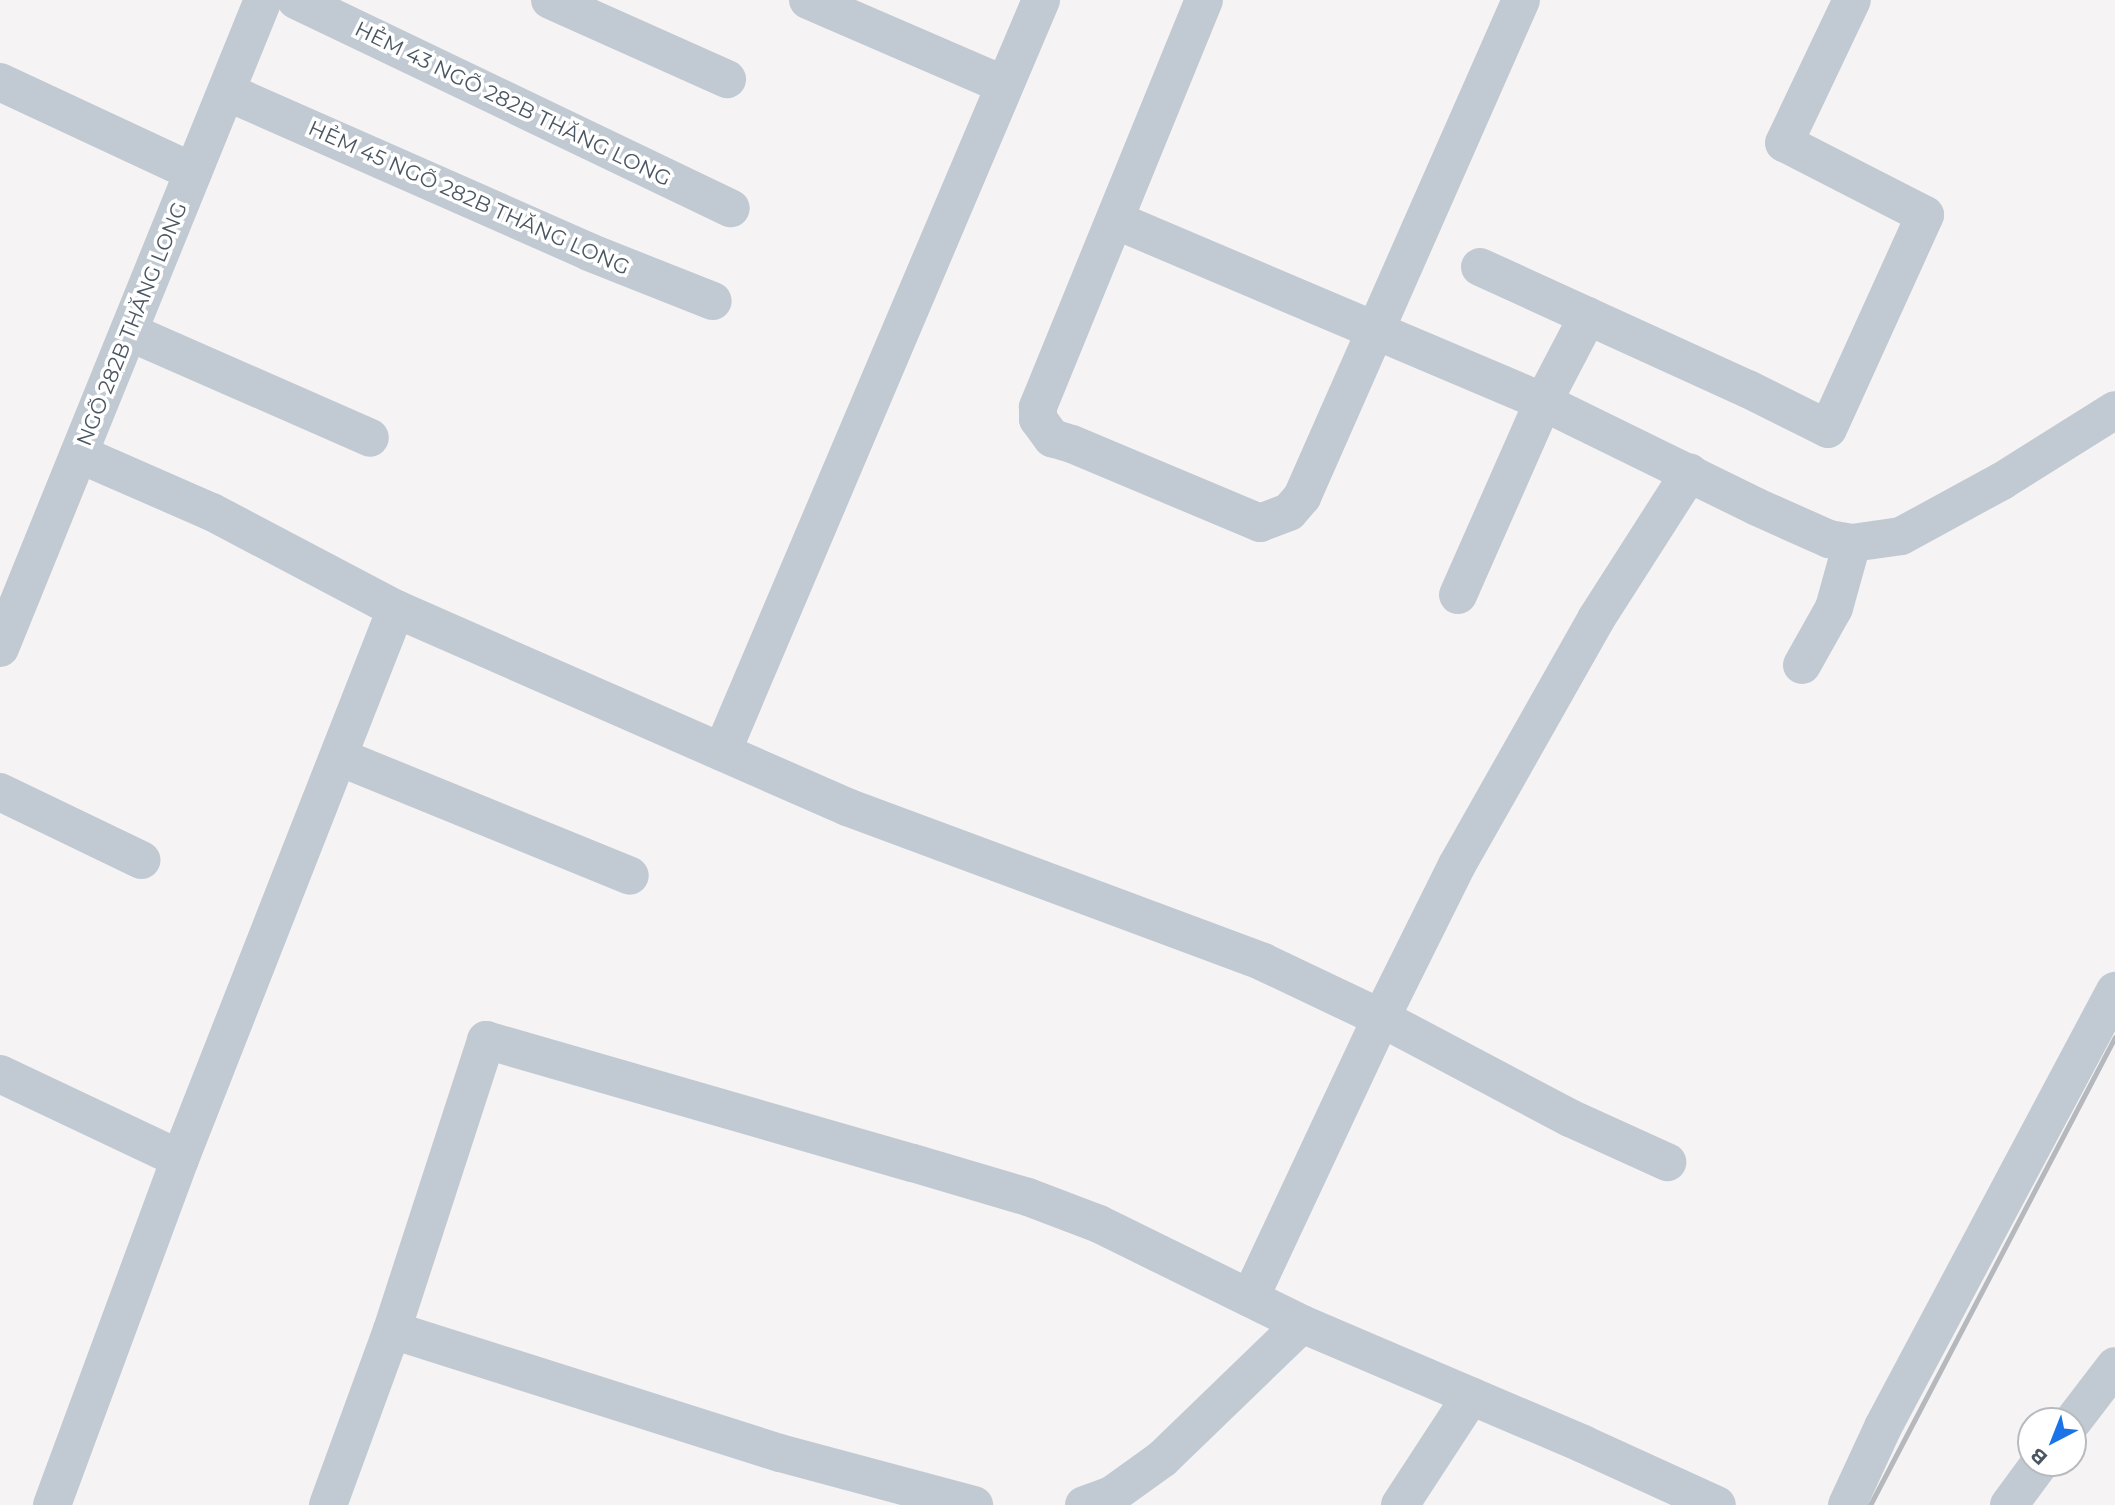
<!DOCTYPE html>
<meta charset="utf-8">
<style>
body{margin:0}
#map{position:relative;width:2115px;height:1505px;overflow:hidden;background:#f5f3f3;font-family:Montserrat,sans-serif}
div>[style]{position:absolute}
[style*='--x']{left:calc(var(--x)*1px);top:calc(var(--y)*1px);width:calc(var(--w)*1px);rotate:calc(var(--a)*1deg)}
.minor>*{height:38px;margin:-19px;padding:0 19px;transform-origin:19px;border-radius:19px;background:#c1cad2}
.rail>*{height:5px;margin:-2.5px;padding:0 2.5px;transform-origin:2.5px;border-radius:2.5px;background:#b5b8bd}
span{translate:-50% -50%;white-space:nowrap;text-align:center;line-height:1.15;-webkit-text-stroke:7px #fff;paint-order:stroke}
.street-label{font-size:21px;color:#4a5661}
.north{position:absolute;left:2017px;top:1407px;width:70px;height:70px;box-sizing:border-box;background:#fff;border:2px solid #b7bbc0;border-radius:50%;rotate:222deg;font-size:19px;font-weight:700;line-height:28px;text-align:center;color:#4a5661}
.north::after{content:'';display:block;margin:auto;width:24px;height:32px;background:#1a73e8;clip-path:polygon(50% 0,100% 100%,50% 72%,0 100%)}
</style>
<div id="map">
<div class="minor">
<i style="--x:296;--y:0;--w:482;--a:25.6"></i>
<i style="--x:550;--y:0;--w:194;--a:24.1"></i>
<i style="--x:808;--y:0;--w:214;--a:23.4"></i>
<i style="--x:1204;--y:0;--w:440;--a:112.2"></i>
<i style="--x:1038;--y:407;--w:12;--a:90"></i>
<i style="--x:1038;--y:419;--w:24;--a:54"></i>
<i style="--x:1052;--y:438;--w:21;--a:17"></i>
<i style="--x:1072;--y:444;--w:204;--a:22.8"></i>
<i style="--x:1260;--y:523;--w:31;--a:-21"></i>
<i style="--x:1289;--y:512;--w:20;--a:-49"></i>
<i style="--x:1302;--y:497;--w:543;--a:-66.22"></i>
<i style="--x:0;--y:82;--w:213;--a:25"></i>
<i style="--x:227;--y:92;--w:396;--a:23.8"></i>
<i style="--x:589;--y:252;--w:133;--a:21.6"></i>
<i style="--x:1115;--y:220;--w:465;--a:23"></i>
<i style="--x:1543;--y:402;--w:238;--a:26.1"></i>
<i style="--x:1757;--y:507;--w:79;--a:24"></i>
<i style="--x:1829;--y:539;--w:23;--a:10"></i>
<i style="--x:1852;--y:543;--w:49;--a:-8.1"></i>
<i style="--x:1901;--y:536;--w:115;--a:-28.6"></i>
<i style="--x:2002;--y:481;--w:133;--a:-32.1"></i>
<i style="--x:1480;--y:267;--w:294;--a:24.5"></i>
<i style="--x:1748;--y:389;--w:89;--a:26.6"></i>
<i style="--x:1828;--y:429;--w:235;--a:-65.6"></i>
<i style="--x:1925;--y:215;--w:158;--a:-152.9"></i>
<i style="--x:1784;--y:143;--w:158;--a:-64.6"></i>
<i style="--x:129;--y:332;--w:263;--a:23.7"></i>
<i style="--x:79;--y:454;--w:145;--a:23.6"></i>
<i style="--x:212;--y:512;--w:208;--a:27.8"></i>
<i style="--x:396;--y:609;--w:493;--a:23.7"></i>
<i style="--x:847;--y:807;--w:444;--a:20.4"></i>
<i style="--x:1263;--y:962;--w:131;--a:25.4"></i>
<i style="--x:1381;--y:1018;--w:214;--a:27.9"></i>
<i style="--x:1570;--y:1118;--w:107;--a:24.4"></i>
<i style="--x:1458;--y:595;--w:211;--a:-66.2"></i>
<i style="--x:1543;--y:402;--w:97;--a:-62.4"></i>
<i style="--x:0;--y:648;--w:699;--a:-67.91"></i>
<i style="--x:1802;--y:665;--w:65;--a:-60.7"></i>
<i style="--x:1834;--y:608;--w:67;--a:-74.5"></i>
<i style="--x:722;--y:752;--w:817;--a:-67.01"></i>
<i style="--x:339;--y:757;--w:314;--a:22.2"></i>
<i style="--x:0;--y:792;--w:157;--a:25.7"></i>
<i style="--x:0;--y:1074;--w:199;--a:25.3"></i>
<i style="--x:1250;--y:1298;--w:309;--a:-64.9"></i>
<i style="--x:1381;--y:1018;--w:171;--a:-63.6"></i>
<i style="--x:1457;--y:865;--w:283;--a:-60.5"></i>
<i style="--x:1596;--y:619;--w:174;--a:-57.4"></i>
<i style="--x:392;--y:1330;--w:407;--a:17.6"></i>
<i style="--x:780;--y:1453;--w:201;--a:15"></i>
<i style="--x:2073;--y:1421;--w:69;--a:-52.6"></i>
<i style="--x:52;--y:1505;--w:369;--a:-69.7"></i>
<i style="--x:180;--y:1159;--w:591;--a:-68.56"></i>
<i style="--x:328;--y:1505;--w:186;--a:-69.9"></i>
<i style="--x:392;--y:1330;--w:305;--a:-72"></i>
<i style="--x:486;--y:1040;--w:444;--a:16.1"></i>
<i style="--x:913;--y:1163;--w:120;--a:16.5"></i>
<i style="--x:1028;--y:1197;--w:76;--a:20.8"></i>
<i style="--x:1099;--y:1224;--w:226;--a:26.2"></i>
<i style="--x:1302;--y:1324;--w:306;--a:23.1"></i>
<i style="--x:1583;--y:1444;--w:147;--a:24.5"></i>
<i style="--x:1084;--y:1505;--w:30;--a:-20"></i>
<i style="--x:1112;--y:1495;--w:62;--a:-35.8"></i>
<i style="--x:1162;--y:1459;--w:194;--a:-44"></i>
<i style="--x:1400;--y:1505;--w:130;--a:-56.9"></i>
<i style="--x:1847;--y:1505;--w:86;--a:-65.2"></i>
<i style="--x:1883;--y:1427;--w:494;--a:-62"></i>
<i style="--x:2009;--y:1505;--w:52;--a:-53.6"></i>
</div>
<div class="rail">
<i style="--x:1870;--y:1505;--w:528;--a:-62.37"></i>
</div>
<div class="street-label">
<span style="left:513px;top:104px;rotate:26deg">HẺM 43 NGÕ 282B THĂNG LONG</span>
<span style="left:469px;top:198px;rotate:24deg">HẺM 45 NGÕ 282B THĂNG LONG</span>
<span style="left:132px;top:324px;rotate:-68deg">NGÕ 282B THĂNG LONG</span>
</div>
<div class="north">B</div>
</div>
